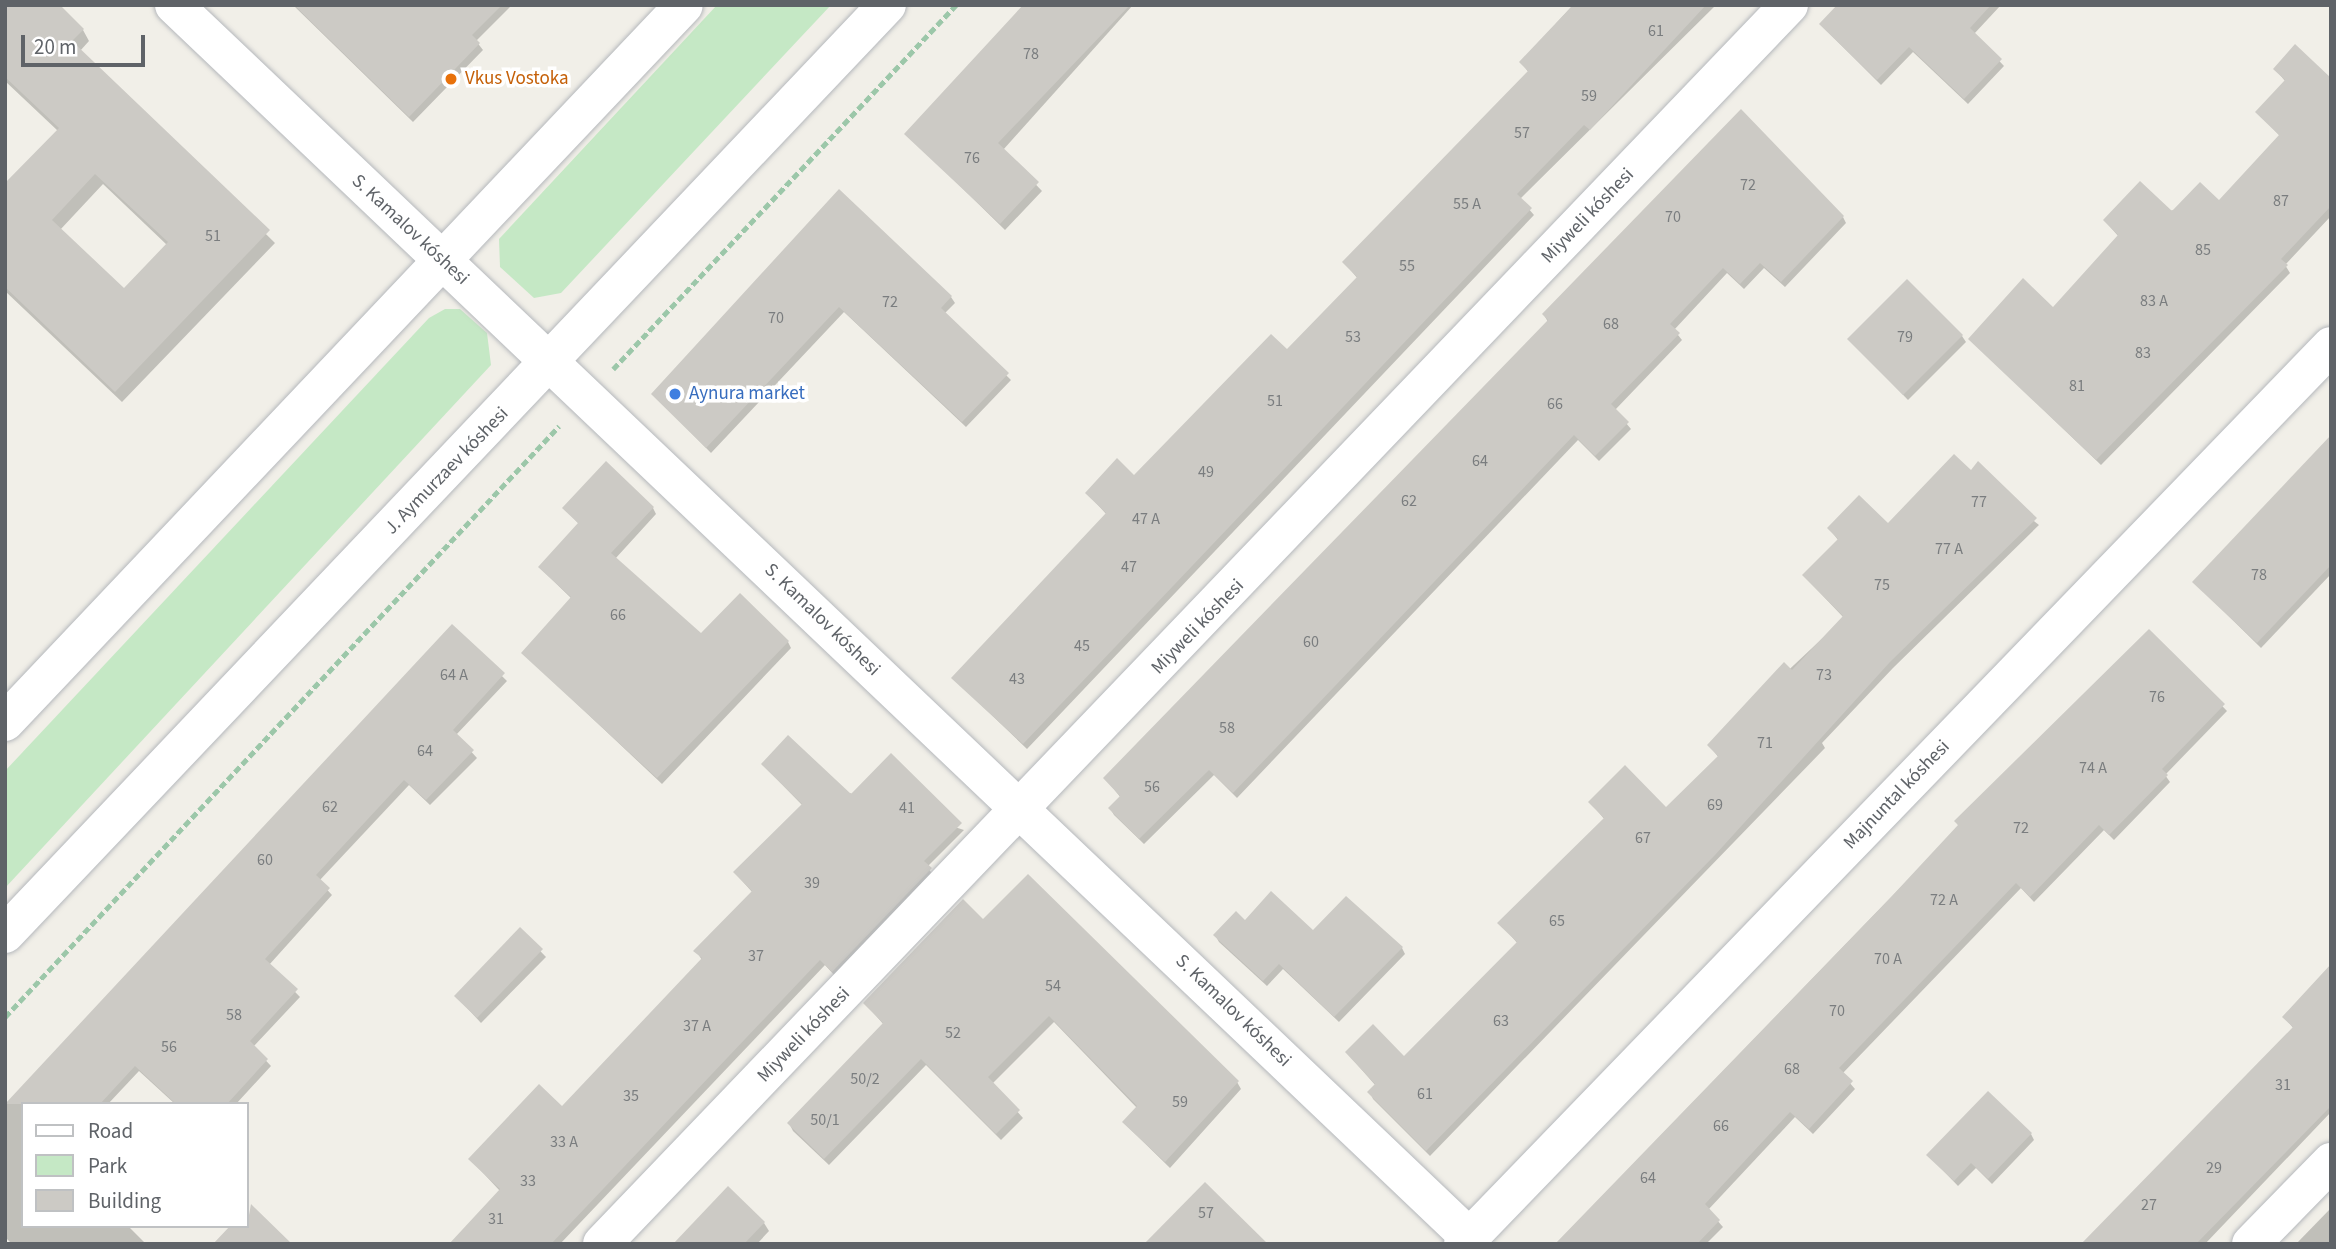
<!DOCTYPE html>
<meta charset="utf-8">
<style>
body{margin:0}
#map{position:relative;width:2336px;height:1249px;overflow:hidden;background:#f1efe8;font-family:"Source Sans 3",sans-serif}
div>[style]{position:absolute}
[style*='--x']{left:calc(var(--x)*1px);top:calc(var(--y)*1px);width:calc(var(--w)*1px);rotate:calc(var(--a)*1deg)}
.green>*{inset:0;background:#c5e8c5}
.shadow>*{inset:0;background:#0003}
.building>*{inset:0;background:#cccac5}
.path>*{height:4.5px;margin-top:-2.25px;transform-origin:0;background:repeating-linear-gradient(90deg,#9cc7a9 0 7px,transparent 0 10.5px)}
.roads{filter:drop-shadow(0 0 2px #b5b8bc) drop-shadow(0 0 2px #b5b8bc)}
.minor>*{height:38px;margin:-19px;padding:0 19px;transform-origin:19px;border-radius:19px;background:#fff}
.dots>*{width:19px;height:19px;translate:-50% -50%;box-sizing:border-box;border:4px solid #fff;border-radius:50%}
span{translate:-50% -50%;white-space:nowrap;text-align:center;line-height:1.15;-webkit-text-stroke:7px #fff;paint-order:stroke}
.number-label{font-size:16px;color:#7a7d7f}
.number-label span{-webkit-text-stroke-width:0}
.food-label{font-size:19px;color:#c56008}
.left{translate:0 -50%;text-align:left}
.street-label{font-size:19px;color:#5f6368}
.shop-label{font-size:19px;color:#366cbe}
.frame{position:absolute;inset:0;border:7px solid #5f6368;pointer-events:none}
.legend{position:absolute;left:21px;top:1102px;width:228px;height:126px;box-sizing:border-box;background:#fff;border:2px solid #bfc1c3;margin:0;padding:9px 12px;list-style:none;font-size:21px;color:#5f6368}
.legend li{display:flex;align-items:center;gap:14px;height:35px}
.legend b{width:35px;border:2px solid #bfc1c3}
.scale{position:absolute;left:21px;top:35px;width:124px;height:32px;box-sizing:border-box;border:4px solid #5f6368;border-top:0;padding-left:9px;font-size:21px;line-height:24px;white-space:nowrap;color:#5f6368;-webkit-text-stroke:5px #fff;paint-order:stroke}
</style>
<div id="map">
<div class="green">
<i style="clip-path:polygon(717px 5px,831px 5px,561px 293px,534px 298px,500px 267px,499px 239px)"></i>
<i style="clip-path:polygon(445px 309px,460px 309px,487px 333px,491px 365px,5px 888px,5px 771px,429px 318px)"></i>
</div>
<div class="shadow">
<i style="clip-path:polygon(evenodd,5px 5px,83px 30px,89px 41px,80px 51px,275px 243px,122px 402px,5px 291px,5px 186px,58px 131px,5px 81px,5px 5px,103px 184px,167px 245px,124px 290px,60px 230px,103px 184px)"></i>
<i style="clip-path:polygon(293px 5px,512px 5px,476px 41px,483px 50px,413px 122px)"></i>
<i style="clip-path:polygon(1027px 5px,1133px 5px,1003px 150px,1042px 191px,1005px 230px,907px 134px)"></i>
<i style="clip-path:polygon(1573px 5px,1716px 5px,1520px 199px,1534px 215px,1027px 749px,953px 678px,1107px 515px,1087px 493px,1134px 477px,1287px 352px,1358px 279px,1344px 262px,1529px 73px,1521px 62px)"></i>
<i style="clip-path:polygon(1839px 5px,2001px 5px,1974px 34px,2004px 66px,1968px 104px,1913px 52px,1881px 85px,1821px 25px)"></i>
<i style="clip-path:polygon(2275px 69px,2331px 80px,2331px 216px,2285px 265px,2290px 273px,2101px 465px,1970px 339px,2053px 309px,2119px 237px,2105px 221px,2219px 203px,2280px 136px,2257px 112px,2285px 81px)"></i>
<i style="clip-path:polygon(839px 191px,951px 297px,955px 303px,944px 314px,1011px 380px,966px 427px,844px 312px,711px 453px,653px 394px)"></i>
<i style="clip-path:polygon(1843px 217px,1846px 223px,1785px 287px,1764px 268px,1744px 289px,1727px 273px,1674px 330px,1682px 340px,1615px 410px,1631px 429px,1599px 461px,1578px 440px,1237px 798px,1214px 775px,1144px 844px,1114px 815px,1110px 808px,1121px 798px,1105px 778px,1548px 322px,1544px 315px)"></i>
<i style="clip-path:polygon(1962px 336px,1966px 342px,1908px 400px,1850px 340px)"></i>
<i style="clip-path:polygon(2331px 440px,2331px 574px,2261px 648px,2194px 582px)"></i>
<i style="clip-path:polygon(1971px 472px,2039px 525px,1893px 668px,1822px 743px,1825px 748px,1430px 1156px,1373px 1099px,1370px 1092px,1376px 1086px,1347px 1053px,1404px 1059px,1518px 944px,1500px 923px,1605px 820px,1590px 802px,1666px 809px,1719px 758px,1709px 745px,1844px 618px,1804px 576px,1838px 540px,1829px 528px,1888px 525px)"></i>
<i style="clip-path:polygon(564px 508px,653px 508px,656px 514px,615px 559px,701px 635px,788px 642px,791px 648px,662px 784px,523px 653px,572px 599px,540px 568px,579px 524px)"></i>
<i style="clip-path:polygon(452px 627px,507px 681px,456px 735px,477px 758px,430px 805px,409px 785px,319px 881px,332px 895px,269px 965px,300px 997px,253px 1047px,271px 1066px,236px 1104px,175px 1104px,139px 1071px,108px 1104px,23px 1104px,23px 1226px,128px 1226px,146px 1244px,12px 1244px,5px 1237px,5px 1106px)"></i>
<i style="clip-path:polygon(2149px 631px,2227px 711px,2165px 775px,2170px 782px,2114px 840px,2104px 830px,2034px 902px,2021px 888px,1842px 1074px,1855px 1089px,1813px 1134px,1795px 1117px,1708px 1210px,1723px 1227px,1706px 1244px,1556px 1244px,1959px 827px,1956px 821px)"></i>
<i style="clip-path:polygon(763px 765px,964px 830px,927px 867px,934px 876px,836px 977px,825px 965px,560px 1244px,451px 1244px,500px 1191px,470px 1159px,562px 1109px,702px 960px,696px 951px,753px 893px,735px 873px,803px 806px)"></i>
<i style="clip-path:polygon(983px 922px,1237px 1082px,1241px 1089px,1170px 1168px,1124px 1123px,1137px 1108px,1054px 1022px,992px 1084px,1023px 1118px,1001px 1140px,926px 1065px,829px 1165px,793px 1131px,789px 1123px,884px 1025px,865px 1003px)"></i>
<i style="clip-path:polygon(1245px 922px,1402px 948px,1405px 954px,1339px 1022px,1283px 969px,1267px 986px,1219px 942px,1215px 935px)"></i>
<i style="clip-path:polygon(520px 930px,546px 957px,481px 1023px,456px 996px)"></i>
<i style="clip-path:polygon(2331px 966px,2331px 1112px,2205px 1244px,2089px 1244px,2294px 1029px,2284px 1017px)"></i>
<i style="clip-path:polygon(2031px 1134px,2034px 1140px,1992px 1184px,1976px 1168px,1958px 1186px,1928px 1155px)"></i>
<i style="clip-path:polygon(252px 1207px,281px 1238px,247px 1226px)"></i>
<i style="clip-path:polygon(2331px 1208px,2331px 1244px,2296px 1244px)"></i>
<i style="clip-path:polygon(764px 1223px,769px 1231px,757px 1244px,675px 1244px)"></i>
</div>
<div class="building">
<i style="clip-path:polygon(evenodd,5px 5px,60px 5px,84px 29px,72px 41px,270px 230px,115px 392px,5px 287px,5px 183px,59px 128px,5px 77px,5px 5px,95px 174px,168px 242px,124px 288px,52px 220px,95px 174px)"></i>
<i style="clip-path:polygon(294px 5px,502px 5px,472px 35px,480px 43px,409px 117px)"></i>
<i style="clip-path:polygon(1023px 5px,1130px 5px,998px 143px,1039px 182px,1000px 224px,904px 134px)"></i>
<i style="clip-path:polygon(1573px 5px,1706px 5px,1590px 130px,1584px 125px,1517px 194px,1532px 208px,1023px 744px,951px 678px,1106px 513px,1085px 493px,1117px 458px,1134px 475px,1271px 334px,1287px 349px,1357px 277px,1342px 262px,1528px 71px,1519px 62px)"></i>
<i style="clip-path:polygon(1837px 5px,1991px 5px,1970px 28px,2002px 59px,1964px 99px,1909px 47px,1877px 80px,1819px 24px)"></i>
<i style="clip-path:polygon(2295px 44px,2331px 78px,2331px 206px,2281px 259px,2288px 265px,2096px 460px,1968px 339px,2023px 278px,2053px 307px,2118px 235px,2103px 220px,2140px 181px,2172px 211px,2200px 182px,2219px 200px,2279px 135px,2255px 112px,2285px 80px,2273px 69px)"></i>
<i style="clip-path:polygon(1741px 109px,1844px 216px,1781px 282px,1760px 263px,1740px 284px,1723px 268px,1670px 324px,1680px 333px,1611px 404px,1629px 422px,1595px 456px,1574px 435px,1233px 793px,1209px 770px,1139px 839px,1108px 808px,1120px 796px,1103px 778px,1548px 320px,1542px 314px)"></i>
<i style="clip-path:polygon(839px 189px,952px 296px,941px 308px,1009px 373px,962px 422px,839px 307px,706px 448px,651px 394px)"></i>
<i style="clip-path:polygon(1907px 279px,1963px 335px,1903px 395px,1847px 339px)"></i>
<i style="clip-path:polygon(2331px 435px,2331px 565px,2257px 643px,2192px 582px)"></i>
<i style="clip-path:polygon(1954px 454px,1971px 470px,1978px 461px,2037px 518px,1890px 662px,1715px 855px,1426px 1151px,1367px 1092px,1375px 1084px,1345px 1052px,1373px 1024px,1404px 1056px,1517px 942px,1497px 923px,1604px 818px,1588px 802px,1625px 765px,1666px 807px,1718px 756px,1707px 745px,1784px 662px,1792px 670px,1843px 616px,1802px 575px,1838px 539px,1827px 528px,1859px 495px,1888px 523px)"></i>
<i style="clip-path:polygon(606px 461px,654px 507px,611px 553px,701px 633px,740px 593px,789px 641px,657px 778px,521px 653px,571px 597px,538px 567px,578px 523px,562px 508px)"></i>
<i style="clip-path:polygon(452px 624px,505px 673px,453px 730px,474px 750px,426px 800px,404px 780px,316px 875px,330px 888px,265px 959px,298px 989px,250px 1041px,268px 1059px,227px 1104px,176px 1104px,135px 1066px,100px 1104px,5px 1104px)"></i>
<i style="clip-path:polygon(2149px 629px,2225px 704px,2162px 769px,2168px 775px,2109px 835px,2099px 825px,2030px 897px,2016px 883px,1839px 1068px,1853px 1081px,1809px 1129px,1790px 1112px,1705px 1204px,1720px 1220px,1697px 1244px,1555px 1244px,1892px 896px,1958px 825px,1954px 821px)"></i>
<i style="clip-path:polygon(788px 735px,851px 794px,891px 753px,962px 823px,924px 861px,932px 868px,832px 972px,820px 960px,551px 1244px,449px 1244px,500px 1189px,468px 1159px,539px 1084px,562px 1106px,702px 958px,693px 951px,752px 891px,733px 872px,802px 804px,761px 764px)"></i>
<i style="clip-path:polygon(1028px 874px,1239px 1081px,1165px 1162px,1122px 1122px,1137px 1106px,1049px 1016px,988px 1077px,1020px 1110px,996px 1134px,921px 1059px,824px 1159px,787px 1123px,883px 1023px,863px 1003px,963px 899px,983px 919px)"></i>
<i style="clip-path:polygon(1271px 891px,1313px 930px,1346px 896px,1403px 947px,1334px 1017px,1279px 964px,1263px 981px,1213px 935px,1236px 911px,1245px 920px)"></i>
<i style="clip-path:polygon(520px 927px,543px 949px,477px 1018px,454px 996px)"></i>
<i style="clip-path:polygon(2331px 964px,2331px 1106px,2196px 1244px,2081px 1244px,2293px 1027px,2282px 1017px)"></i>
<i style="clip-path:polygon(1988px 1091px,2032px 1133px,1988px 1179px,1971px 1163px,1954px 1181px,1926px 1155px)"></i>
<i style="clip-path:polygon(1205px 1182px,1268px 1244px,1144px 1244px)"></i>
<i style="clip-path:polygon(728px 1186px,765px 1222px,744px 1244px,673px 1244px)"></i>
<i style="clip-path:polygon(251px 1204px,292px 1244px,213px 1244px,230px 1226px,247px 1226px)"></i>
</div>
<div class="path">
<i style="--x:613;--y:369;--w:500;--a:-46.7"></i>
<i style="--x:5;--y:1017;--w:810;--a:-46.85"></i>
</div>
<div class="roads">
<div class="minor">
<i style="--x:174;--y:5;--w:1787;--a:43.57"></i>
<i style="--x:5;--y:722;--w:987;--a:-46.56"></i>
<i style="--x:5;--y:934;--w:1281;--a:-46.49"></i>
<i style="--x:602;--y:1244;--w:1716;--a:-46.23"></i>
<i style="--x:1463;--y:1244;--w:1249;--a:-45.97"></i>
<i style="--x:2251;--y:1244;--w:115;--a:-45.7"></i>
</div>
</div>
<div class="dots">
<i style="left:451px;top:79px;background:#e8710a"></i>
<i style="left:675px;top:394px;background:#3f7fe0"></i>
</div>
<div class="number-label">
<span style="left:1656px;top:31px">61</span>
<span style="left:1031px;top:54px">78</span>
<span style="left:1589px;top:96px">59</span>
<span style="left:1522px;top:133px">57</span>
<span style="left:972px;top:158px">76</span>
<span style="left:1748px;top:185px">72</span>
<span style="left:2281px;top:201px">87</span>
<span style="left:1467px;top:204px">55 А</span>
<span style="left:1673px;top:217px">70</span>
<span style="left:213px;top:236px">51</span>
<span style="left:2203px;top:250px">85</span>
<span style="left:1407px;top:266px">55</span>
<span style="left:2154px;top:301px">83 А</span>
<span style="left:890px;top:302px">72</span>
<span style="left:776px;top:318px">70</span>
<span style="left:1611px;top:324px">68</span>
<span style="left:1353px;top:337px">53</span>
<span style="left:1905px;top:337px">79</span>
<span style="left:2143px;top:353px">83</span>
<span style="left:2077px;top:386px">81</span>
<span style="left:1275px;top:401px">51</span>
<span style="left:1555px;top:404px">66</span>
<span style="left:1480px;top:461px">64</span>
<span style="left:1206px;top:472px">49</span>
<span style="left:1409px;top:501px">62</span>
<span style="left:1979px;top:502px">77</span>
<span style="left:1146px;top:519px">47 А</span>
<span style="left:1949px;top:549px">77 А</span>
<span style="left:1129px;top:567px">47</span>
<span style="left:2259px;top:575px">78</span>
<span style="left:1882px;top:585px">75</span>
<span style="left:618px;top:615px">66</span>
<span style="left:1311px;top:642px">60</span>
<span style="left:1082px;top:646px">45</span>
<span style="left:454px;top:675px">64 А</span>
<span style="left:1824px;top:675px">73</span>
<span style="left:1017px;top:679px">43</span>
<span style="left:2157px;top:697px">76</span>
<span style="left:1227px;top:728px">58</span>
<span style="left:1765px;top:743px">71</span>
<span style="left:425px;top:751px">64</span>
<span style="left:2093px;top:768px">74 А</span>
<span style="left:1152px;top:787px">56</span>
<span style="left:1715px;top:805px">69</span>
<span style="left:330px;top:807px">62</span>
<span style="left:907px;top:808px">41</span>
<span style="left:2021px;top:828px">72</span>
<span style="left:1643px;top:838px">67</span>
<span style="left:265px;top:860px">60</span>
<span style="left:812px;top:883px">39</span>
<span style="left:1944px;top:900px">72 А</span>
<span style="left:1557px;top:921px">65</span>
<span style="left:756px;top:956px">37</span>
<span style="left:1888px;top:959px">70 А</span>
<span style="left:1053px;top:986px">54</span>
<span style="left:1837px;top:1011px">70</span>
<span style="left:234px;top:1015px">58</span>
<span style="left:1501px;top:1021px">63</span>
<span style="left:697px;top:1026px">37 А</span>
<span style="left:953px;top:1033px">52</span>
<span style="left:169px;top:1047px">56</span>
<span style="left:1792px;top:1069px">68</span>
<span style="left:865px;top:1079px">50/2</span>
<span style="left:2283px;top:1085px">31</span>
<span style="left:1425px;top:1094px">61</span>
<span style="left:631px;top:1096px">35</span>
<span style="left:1180px;top:1102px">59</span>
<span style="left:825px;top:1120px">50/1</span>
<span style="left:1721px;top:1126px">66</span>
<span style="left:564px;top:1142px">33 А</span>
<span style="left:2214px;top:1168px">29</span>
<span style="left:1648px;top:1178px">64</span>
<span style="left:528px;top:1181px">33</span>
<span style="left:2149px;top:1205px">27</span>
<span style="left:1206px;top:1213px">57</span>
<span style="left:496px;top:1219px">31</span>
</div>
<div class="food-label">
<span class="left" style="left:465px;top:79px">Vkus Vostoka</span>
</div>
<div class="street-label">
<span style="left:1588px;top:216px;rotate:-46deg">Miyweli kóshesi</span>
<span style="left:410px;top:230px;rotate:43deg">S. Kamalov kóshesi</span>
<span style="left:447px;top:471px;rotate:-46deg">J. Aymurzaev kóshesi</span>
<span style="left:822px;top:620px;rotate:44deg">S. Kamalov kóshesi</span>
<span style="left:1198px;top:627px;rotate:-46deg">Miyweli kóshesi</span>
<span style="left:1897px;top:795px;rotate:-46deg">Majnuntal kóshesi</span>
<span style="left:1233px;top:1011px;rotate:44deg">S. Kamalov kóshesi</span>
<span style="left:804px;top:1035px;rotate:-46deg">Miyweli kóshesi</span>
</div>
<div class="shop-label">
<span class="left" style="left:689px;top:394px">Aynura market</span>
</div>
<div class="frame"></div>
<ul class="legend">
<li><b style="height:9px;background:#fff"></b>Road</li>
<li><b style="height:19px;background:#c5e8c5"></b>Park</li>
<li><b style="height:19px;background:#cccac5"></b>Building</li>
</ul>
<div class="scale">20 m</div>
</div>
